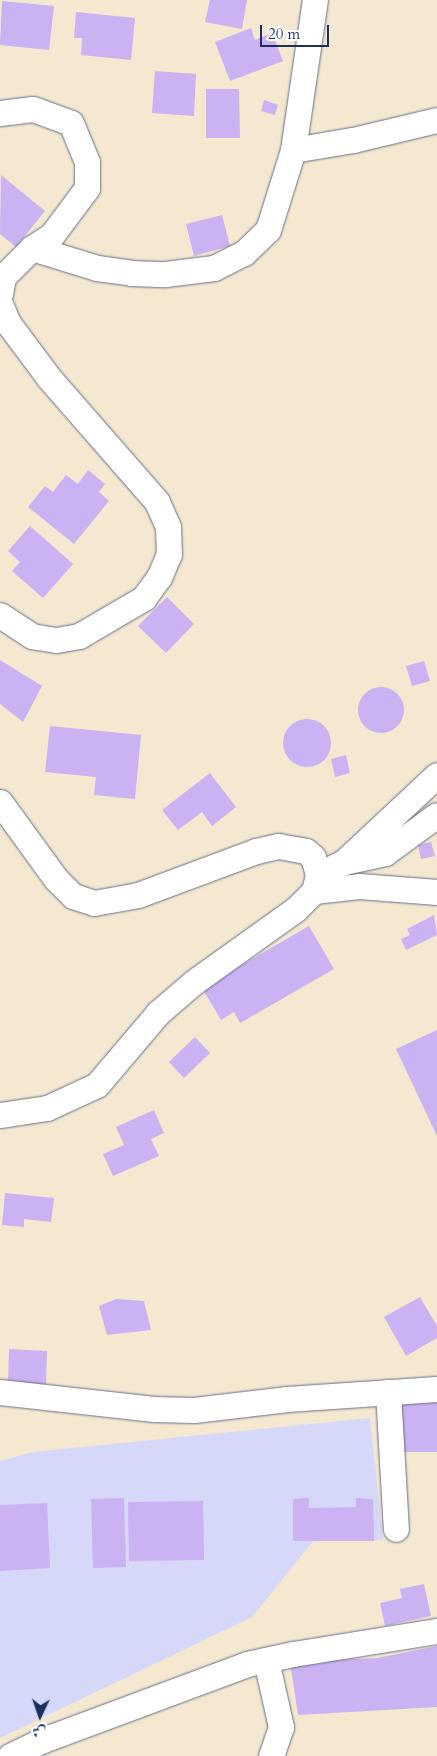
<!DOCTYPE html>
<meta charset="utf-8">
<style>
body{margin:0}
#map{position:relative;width:437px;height:1756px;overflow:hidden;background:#f4e8d1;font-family:Cardo,Amiri,serif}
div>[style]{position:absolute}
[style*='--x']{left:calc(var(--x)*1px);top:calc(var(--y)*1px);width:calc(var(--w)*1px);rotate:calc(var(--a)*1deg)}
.built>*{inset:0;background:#d5d8f9}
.building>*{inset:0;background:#cbb2f2}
.round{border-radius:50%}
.roads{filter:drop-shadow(0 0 1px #677086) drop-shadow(0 0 1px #677086)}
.minor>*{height:25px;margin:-12.5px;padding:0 12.5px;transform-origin:12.5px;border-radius:12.5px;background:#fff}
span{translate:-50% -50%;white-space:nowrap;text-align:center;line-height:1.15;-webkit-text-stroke:4.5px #fff;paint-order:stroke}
.north{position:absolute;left:15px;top:1691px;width:50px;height:50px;-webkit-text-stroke:4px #fff;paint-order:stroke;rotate:183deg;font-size:14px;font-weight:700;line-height:20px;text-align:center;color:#1b2f5e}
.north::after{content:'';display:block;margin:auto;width:18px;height:22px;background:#1b2f5e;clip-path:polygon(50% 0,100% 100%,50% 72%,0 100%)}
.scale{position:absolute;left:260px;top:25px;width:69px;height:22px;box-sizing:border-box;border:2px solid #1b2f5e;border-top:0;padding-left:6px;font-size:15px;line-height:18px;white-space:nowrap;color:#1b2f5e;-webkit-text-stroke:4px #fff;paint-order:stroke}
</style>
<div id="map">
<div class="built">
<i style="clip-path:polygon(370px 1418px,383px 1540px,314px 1540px,252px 1617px,0 1738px,0 1461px,33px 1452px)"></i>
</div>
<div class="building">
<i style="clip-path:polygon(210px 0,247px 0,242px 29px,205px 22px)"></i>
<i style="clip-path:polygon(2px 1px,54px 6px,49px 50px,0 45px)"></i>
<i style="clip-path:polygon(76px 12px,135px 18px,131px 60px,81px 55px,82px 38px,74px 38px)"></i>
<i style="clip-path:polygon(251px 28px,255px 40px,272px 33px,283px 61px,230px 81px,215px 42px)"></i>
<i style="clip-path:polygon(155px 71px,196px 74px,194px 116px,152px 113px)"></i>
<i style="clip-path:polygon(206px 89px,239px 89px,240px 138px,206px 138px)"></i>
<i style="clip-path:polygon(264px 100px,278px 105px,275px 115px,261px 111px)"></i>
<i style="clip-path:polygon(1px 175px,45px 211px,16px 247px,0 234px)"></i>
<i style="clip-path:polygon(222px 215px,230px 246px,194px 256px,186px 224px)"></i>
<i style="clip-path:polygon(88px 470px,105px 484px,99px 492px,109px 501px,74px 544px,28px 507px,45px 486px,53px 492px,66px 475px,78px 484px)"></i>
<i style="clip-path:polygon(30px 526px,73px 564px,43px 598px,12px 571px,20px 562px,8px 551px)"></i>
<i style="clip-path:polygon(167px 597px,194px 624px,166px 653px,138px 626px)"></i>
<i style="clip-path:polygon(0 660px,42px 686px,23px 722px,0 704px)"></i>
<i style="clip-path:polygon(424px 661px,430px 681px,412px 686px,406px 666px)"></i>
<i class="round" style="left:358px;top:687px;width:46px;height:46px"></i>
<i class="round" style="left:283px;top:719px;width:48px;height:48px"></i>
<i style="clip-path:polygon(50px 726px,141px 735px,135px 799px,94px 795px,96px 777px,45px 772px)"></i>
<i style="clip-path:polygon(346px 755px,350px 773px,335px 777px,331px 759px)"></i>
<i style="clip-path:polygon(210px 773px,236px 807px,212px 826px,202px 812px,178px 830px,162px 810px)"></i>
<i style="clip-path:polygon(431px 842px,435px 856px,421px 859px,418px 845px)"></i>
<i style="clip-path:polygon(434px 915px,437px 935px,406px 950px,401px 939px,410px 935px,407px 929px)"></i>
<i style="clip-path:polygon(309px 926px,334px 969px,240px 1023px,234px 1012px,221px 1020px,202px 988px)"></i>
<i style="clip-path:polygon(437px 1030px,437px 1136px,396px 1049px)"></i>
<i style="clip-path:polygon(195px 1037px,210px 1053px,184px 1078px,169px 1062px)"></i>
<i style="clip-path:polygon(154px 1110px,164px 1133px,151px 1139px,159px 1156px,113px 1176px,103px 1154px,124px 1145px,116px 1127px)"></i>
<i style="clip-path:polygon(5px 1193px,54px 1198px,51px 1222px,24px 1219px,24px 1227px,2px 1225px)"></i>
<i style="clip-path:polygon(420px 1297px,437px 1326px,437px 1338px,406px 1356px,384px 1317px)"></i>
<i style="clip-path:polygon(116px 1299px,144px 1301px,151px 1330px,107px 1335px,99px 1306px)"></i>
<i style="clip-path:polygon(9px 1349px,47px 1351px,46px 1387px,8px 1385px)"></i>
<i style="clip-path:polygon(437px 1392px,437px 1452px,400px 1452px,400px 1397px)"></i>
<i style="clip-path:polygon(124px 1498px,126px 1567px,93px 1568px,91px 1499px)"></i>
<i style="clip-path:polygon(309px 1498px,309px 1508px,356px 1507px,356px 1498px,373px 1499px,374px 1541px,293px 1541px,293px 1499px)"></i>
<i style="clip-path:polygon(203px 1501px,204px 1560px,129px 1561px,128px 1502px)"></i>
<i style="clip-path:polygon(47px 1503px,50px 1568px,0 1571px,0 1505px)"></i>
<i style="clip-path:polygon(424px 1584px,431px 1616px,385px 1626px,380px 1603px,402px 1598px,400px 1589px)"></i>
<i style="clip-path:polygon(437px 1646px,437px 1707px,298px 1715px,290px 1662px,377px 1658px)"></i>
</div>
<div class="roads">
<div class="minor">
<i style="--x:0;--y:113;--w:33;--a:-7"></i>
<i style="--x:33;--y:109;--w:40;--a:20.2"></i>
<i style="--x:71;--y:123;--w:42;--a:67.7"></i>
<i style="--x:87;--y:162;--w:26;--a:90"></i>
<i style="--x:87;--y:188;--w:59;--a:126.7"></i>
<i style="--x:52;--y:235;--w:24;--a:147"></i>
<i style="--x:293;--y:150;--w:152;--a:-81.7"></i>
<i style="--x:0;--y:294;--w:17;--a:-80"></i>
<i style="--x:3;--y:277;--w:41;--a:-45"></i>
<i style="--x:32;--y:248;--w:68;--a:17.1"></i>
<i style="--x:97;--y:268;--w:34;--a:8"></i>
<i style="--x:131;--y:273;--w:34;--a:2"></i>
<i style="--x:165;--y:274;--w:49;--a:-7"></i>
<i style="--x:214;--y:268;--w:34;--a:-27"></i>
<i style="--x:244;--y:253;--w:33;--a:-44"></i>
<i style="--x:268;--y:230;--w:84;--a:-72.6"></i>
<i style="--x:293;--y:150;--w:61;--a:-9.5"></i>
<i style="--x:353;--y:140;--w:86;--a:-13.4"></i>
<i style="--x:0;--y:304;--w:21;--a:67"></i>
<i style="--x:8;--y:323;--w:69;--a:53.3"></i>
<i style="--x:49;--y:378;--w:164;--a:48.9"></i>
<i style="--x:157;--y:502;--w:27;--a:66"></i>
<i style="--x:168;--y:527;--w:27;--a:88"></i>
<i style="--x:169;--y:554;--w:25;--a:113"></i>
<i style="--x:159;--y:577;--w:26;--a:126"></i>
<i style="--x:144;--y:598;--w:75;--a:149.7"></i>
<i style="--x:79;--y:636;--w:23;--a:170"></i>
<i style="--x:56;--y:640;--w:24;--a:-171"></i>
<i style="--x:32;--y:636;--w:38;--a:-147"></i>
<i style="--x:0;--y:802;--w:95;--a:54"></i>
<i style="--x:56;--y:879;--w:24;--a:45"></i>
<i style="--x:73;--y:896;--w:22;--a:18"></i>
<i style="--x:94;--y:903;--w:45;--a:-10.3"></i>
<i style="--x:138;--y:895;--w:126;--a:-20.4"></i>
<i style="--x:256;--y:851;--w:23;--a:-13"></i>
<i style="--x:278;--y:846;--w:28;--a:10"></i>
<i style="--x:306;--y:851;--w:9;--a:41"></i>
<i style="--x:313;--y:857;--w:19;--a:74"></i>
<i style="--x:318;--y:875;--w:16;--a:104"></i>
<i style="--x:314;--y:891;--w:25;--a:135"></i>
<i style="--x:296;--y:909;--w:125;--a:144.4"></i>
<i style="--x:194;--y:982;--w:48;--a:139.3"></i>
<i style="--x:158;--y:1013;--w:94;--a:130.3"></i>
<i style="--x:97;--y:1085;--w:55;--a:155.3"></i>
<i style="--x:47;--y:1108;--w:48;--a:171.5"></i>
<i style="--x:344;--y:862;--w:42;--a:-12.4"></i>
<i style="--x:385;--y:853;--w:64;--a:-36.2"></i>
<i style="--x:318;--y:875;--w:29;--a:-27"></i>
<i style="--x:344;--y:862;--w:127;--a:-43.1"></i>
<i style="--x:314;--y:891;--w:45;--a:-6.3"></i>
<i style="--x:359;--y:886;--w:78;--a:4.4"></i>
<i style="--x:0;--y:1392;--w:155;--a:6.3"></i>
<i style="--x:154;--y:1409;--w:40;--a:1.4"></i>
<i style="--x:194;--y:1410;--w:94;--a:-6.7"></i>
<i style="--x:287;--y:1399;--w:150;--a:-3.8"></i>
<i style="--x:388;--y:1392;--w:137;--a:86.7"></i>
<i style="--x:266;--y:1660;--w:69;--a:77.4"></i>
<i style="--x:281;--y:1727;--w:31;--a:109"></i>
<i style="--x:10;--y:1756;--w:37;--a:-26"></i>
<i style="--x:43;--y:1740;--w:218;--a:-20.4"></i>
<i style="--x:247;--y:1664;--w:47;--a:-12.3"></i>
<i style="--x:293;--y:1654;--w:146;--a:-9.1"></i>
</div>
</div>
<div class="north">ش</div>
<div class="scale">20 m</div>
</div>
